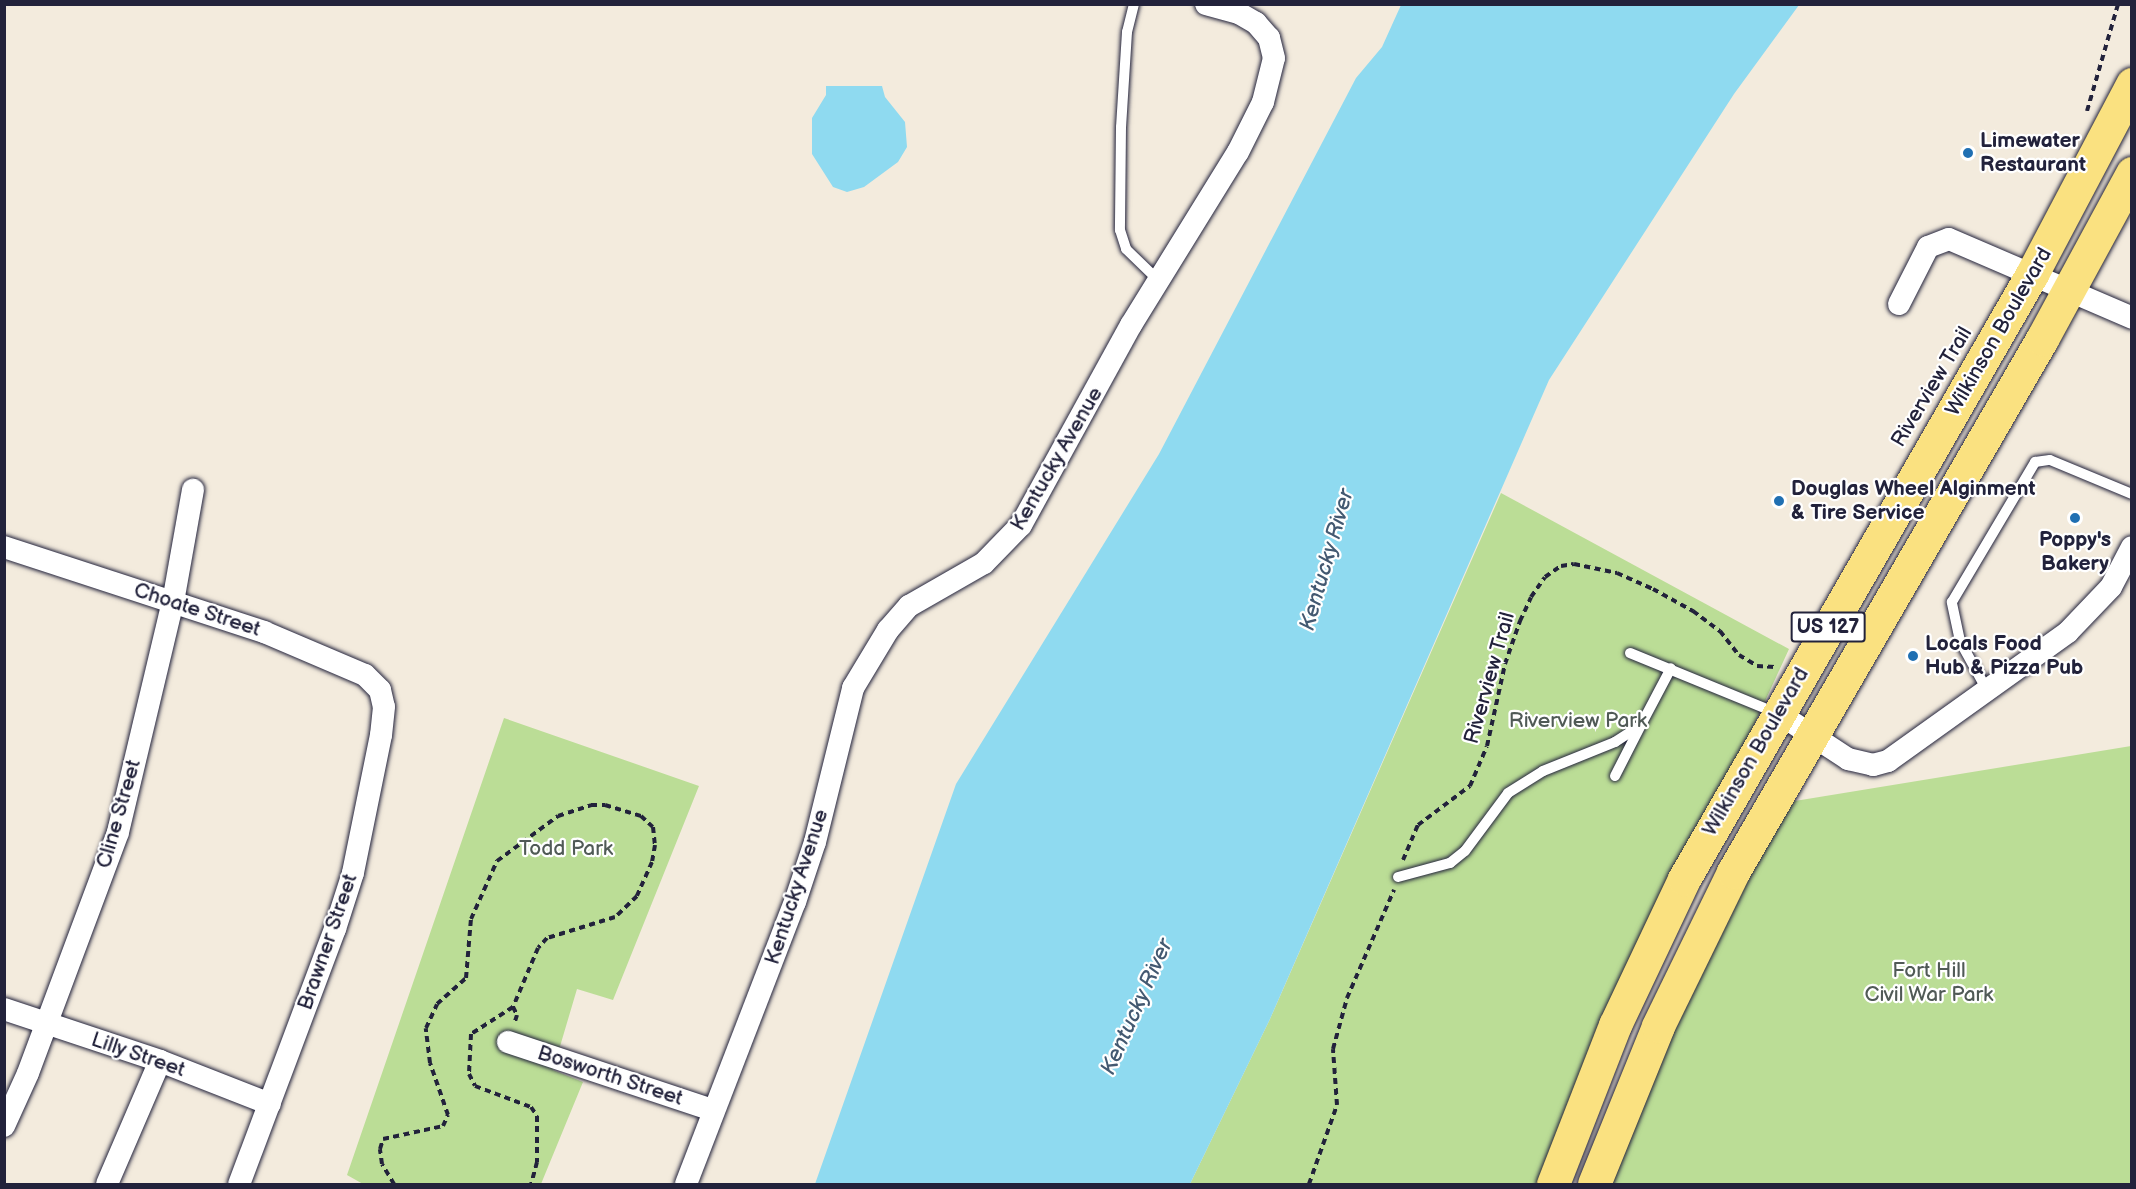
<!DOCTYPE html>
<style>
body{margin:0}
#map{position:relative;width:2136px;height:1189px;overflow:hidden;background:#f3ebdd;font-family:"Balsamiq Sans",sans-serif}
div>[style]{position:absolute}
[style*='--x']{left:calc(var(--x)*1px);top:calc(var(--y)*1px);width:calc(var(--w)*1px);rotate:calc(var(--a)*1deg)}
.green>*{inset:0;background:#bbdd96}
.water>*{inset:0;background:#8fdaf0}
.path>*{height:4px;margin-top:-2px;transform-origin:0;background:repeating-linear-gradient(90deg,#22223b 0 6px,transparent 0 10.5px)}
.roads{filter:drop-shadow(0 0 2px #22223b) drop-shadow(0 0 2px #22223b)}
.service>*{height:10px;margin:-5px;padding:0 5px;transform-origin:5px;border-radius:5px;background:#fff}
.minor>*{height:22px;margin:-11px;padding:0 11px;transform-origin:11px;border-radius:11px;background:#fff}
.trunk>*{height:33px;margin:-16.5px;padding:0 16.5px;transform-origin:16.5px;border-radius:16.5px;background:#fae180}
.dots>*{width:16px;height:16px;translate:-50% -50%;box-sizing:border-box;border:3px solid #fff;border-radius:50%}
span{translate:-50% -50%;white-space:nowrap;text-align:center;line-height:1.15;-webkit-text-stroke:4.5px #fff;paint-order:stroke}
.shield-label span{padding:2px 4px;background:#fff;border:2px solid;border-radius:4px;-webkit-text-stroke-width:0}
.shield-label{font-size:20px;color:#22223b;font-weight:700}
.poi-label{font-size:21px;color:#22223b;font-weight:700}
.left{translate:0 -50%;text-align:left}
.street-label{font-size:21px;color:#22223b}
.park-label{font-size:21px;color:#505a56}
.water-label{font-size:22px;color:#435971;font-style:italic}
.frame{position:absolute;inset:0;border:6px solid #22223b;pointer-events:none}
</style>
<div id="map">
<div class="green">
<i style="clip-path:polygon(1501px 493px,1789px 649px,1543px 1184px,1190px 1184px,1270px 1019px)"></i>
<i style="clip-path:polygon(504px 718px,699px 786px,613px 1000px,577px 989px,553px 1070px,583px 1082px,541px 1184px,363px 1184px,347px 1175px)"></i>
<i style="clip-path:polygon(2131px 746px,2131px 1184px,1600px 1184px,1771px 805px)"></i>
</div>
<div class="water">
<i style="clip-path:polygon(1401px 5px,1799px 5px,1734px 94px,1549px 380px,1270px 1019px,1190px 1184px,815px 1184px,956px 784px,1159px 454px,1356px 78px,1382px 47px)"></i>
<i style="clip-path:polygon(826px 86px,882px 86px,885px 97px,905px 122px,907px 147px,898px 162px,864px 187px,847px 192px,833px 187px,812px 154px,812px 118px,826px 95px)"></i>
</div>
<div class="path">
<i style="--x:2087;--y:111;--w:111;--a:-73.8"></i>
<i style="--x:1403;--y:860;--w:38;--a:-67"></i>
<i style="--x:1418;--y:825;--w:65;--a:-36.9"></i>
<i style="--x:1470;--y:786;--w:43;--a:-67"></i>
<i style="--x:1487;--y:746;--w:84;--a:-77.6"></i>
<i style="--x:1505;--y:664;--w:46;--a:-70.8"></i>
<i style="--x:1520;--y:621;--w:26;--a:-65"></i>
<i style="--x:1531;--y:597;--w:24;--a:-55"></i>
<i style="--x:1545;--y:577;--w:19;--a:-35"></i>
<i style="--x:1561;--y:566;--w:13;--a:-9"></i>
<i style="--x:1574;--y:564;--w:44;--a:11.8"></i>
<i style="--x:1617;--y:573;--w:39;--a:24"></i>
<i style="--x:1653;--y:589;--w:46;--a:28.8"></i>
<i style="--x:1693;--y:611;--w:34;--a:37"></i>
<i style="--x:1720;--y:631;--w:31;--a:52"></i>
<i style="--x:1739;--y:655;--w:21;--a:31"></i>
<i style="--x:1757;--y:666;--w:18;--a:3"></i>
<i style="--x:513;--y:1007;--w:9;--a:63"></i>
<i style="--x:517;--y:1015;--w:9;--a:108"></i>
<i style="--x:394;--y:1184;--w:23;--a:-121"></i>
<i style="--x:382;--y:1164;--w:15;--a:-98"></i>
<i style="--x:380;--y:1149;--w:10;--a:-73"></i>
<i style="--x:383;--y:1139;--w:61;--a:-12.2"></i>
<i style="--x:443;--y:1126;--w:12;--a:-66"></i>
<i style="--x:448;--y:1115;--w:55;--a:-109.1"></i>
<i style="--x:430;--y:1063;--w:35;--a:-97"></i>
<i style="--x:426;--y:1028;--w:26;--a:-65"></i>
<i style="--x:437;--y:1004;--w:39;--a:-42"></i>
<i style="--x:466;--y:978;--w:59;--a:-85.2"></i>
<i style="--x:471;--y:919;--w:64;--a:-65.9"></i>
<i style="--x:497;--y:861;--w:76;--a:-36.4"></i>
<i style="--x:558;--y:816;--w:35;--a:-18"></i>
<i style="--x:591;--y:805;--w:14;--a:0"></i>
<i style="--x:605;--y:805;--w:38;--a:17"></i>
<i style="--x:641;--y:816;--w:16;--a:43"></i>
<i style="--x:653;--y:827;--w:18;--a:84"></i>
<i style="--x:655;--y:845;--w:17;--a:100"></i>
<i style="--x:652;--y:862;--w:37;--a:114"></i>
<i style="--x:637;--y:896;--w:30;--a:136"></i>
<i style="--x:615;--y:917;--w:71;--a:162.8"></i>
<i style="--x:547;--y:938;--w:13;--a:132"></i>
<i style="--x:538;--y:948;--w:64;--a:113"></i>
<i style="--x:513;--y:1007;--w:50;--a:147.3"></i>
<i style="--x:471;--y:1034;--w:40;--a:92.9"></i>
<i style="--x:469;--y:1074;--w:13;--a:63"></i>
<i style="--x:475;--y:1086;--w:60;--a:20.6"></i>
<i style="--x:531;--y:1107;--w:11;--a:56"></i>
<i style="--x:537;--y:1116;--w:46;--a:90"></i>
<i style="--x:537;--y:1162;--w:23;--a:105"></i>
<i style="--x:1309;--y:1184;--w:84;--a:-70.5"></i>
<i style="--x:1337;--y:1105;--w:56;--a:-94.1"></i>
<i style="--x:1333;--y:1049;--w:53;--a:-74.6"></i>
<i style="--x:1347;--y:998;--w:118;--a:-66.5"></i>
</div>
<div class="roads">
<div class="service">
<i style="--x:1134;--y:4;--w:29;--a:104"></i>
<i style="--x:1127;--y:32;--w:95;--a:93.6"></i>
<i style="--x:1121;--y:127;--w:103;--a:90.6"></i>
<i style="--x:1120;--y:230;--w:20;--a:72"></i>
<i style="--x:1126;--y:249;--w:46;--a:44.1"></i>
<i style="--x:1630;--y:653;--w:158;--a:22.3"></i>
<i style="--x:1987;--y:690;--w:56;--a:-118.9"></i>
<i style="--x:1960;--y:641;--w:40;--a:-102"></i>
<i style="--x:1952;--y:602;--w:163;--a:-59.3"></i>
<i style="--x:2035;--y:462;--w:15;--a:-8"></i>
<i style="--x:2050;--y:460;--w:89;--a:22.5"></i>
<i style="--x:1615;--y:776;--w:57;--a:-63"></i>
<i style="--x:1398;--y:877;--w:54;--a:-15.1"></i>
<i style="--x:1450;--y:863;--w:19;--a:-39"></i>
<i style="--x:1465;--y:851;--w:72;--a:-53.4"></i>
<i style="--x:1508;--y:793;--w:41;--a:-32.2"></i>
<i style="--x:1543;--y:771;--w:78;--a:-21.9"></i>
<i style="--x:1615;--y:742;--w:31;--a:-33"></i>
<i style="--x:1641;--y:725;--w:64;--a:-62.2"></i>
</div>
<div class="minor">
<i style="--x:1899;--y:304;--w:64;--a:-63"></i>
<i style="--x:1928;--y:247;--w:22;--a:-21"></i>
<i style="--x:1949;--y:239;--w:199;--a:23.3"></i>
<i style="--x:4;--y:547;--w:274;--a:18.1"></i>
<i style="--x:264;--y:632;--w:110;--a:23.1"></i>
<i style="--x:365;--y:675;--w:21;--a:45"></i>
<i style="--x:380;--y:690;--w:17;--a:77"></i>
<i style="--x:384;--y:707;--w:28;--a:96"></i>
<i style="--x:381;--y:735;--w:141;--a:101.5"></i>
<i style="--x:353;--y:873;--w:59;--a:107.8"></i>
<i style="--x:335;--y:929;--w:272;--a:110.6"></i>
<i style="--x:1778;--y:713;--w:84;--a:33.3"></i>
<i style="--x:1848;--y:759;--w:26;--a:13"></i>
<i style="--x:1873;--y:765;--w:16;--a:-15"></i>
<i style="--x:1888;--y:761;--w:221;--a:-35.6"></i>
<i style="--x:2068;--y:632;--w:62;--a:-46.3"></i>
<i style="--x:2111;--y:587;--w:45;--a:-62.3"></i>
<i style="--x:4;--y:1009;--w:164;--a:18.4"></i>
<i style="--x:160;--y:1061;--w:118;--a:21.4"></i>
<i style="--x:508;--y:1042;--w:215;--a:18.4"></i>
<i style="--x:4;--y:1126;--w:58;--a:-65.6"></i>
<i style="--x:28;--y:1073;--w:257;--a:-69.5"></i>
<i style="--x:118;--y:832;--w:236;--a:-76.6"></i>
<i style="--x:173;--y:602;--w:114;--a:-79.9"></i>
<i style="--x:107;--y:1184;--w:134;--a:-66.7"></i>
<i style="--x:686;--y:1184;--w:302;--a:-68.9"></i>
<i style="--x:795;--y:902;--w:63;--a:-71.6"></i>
<i style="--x:815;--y:842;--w:159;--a:-76.1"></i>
<i style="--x:853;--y:688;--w:68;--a:-58.9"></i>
<i style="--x:888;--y:630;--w:32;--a:-49"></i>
<i style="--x:909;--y:606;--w:86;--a:-29.8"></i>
<i style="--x:984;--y:563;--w:53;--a:-45.8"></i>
<i style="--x:1021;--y:525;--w:228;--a:-61.2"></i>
<i style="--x:1131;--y:325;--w:203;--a:-58.3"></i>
<i style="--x:1238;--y:152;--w:56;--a:-63.4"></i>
<i style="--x:1263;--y:102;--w:45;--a:-76"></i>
<i style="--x:1274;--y:58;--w:21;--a:-104"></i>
<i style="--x:1269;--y:38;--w:20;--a:-131"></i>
<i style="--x:1256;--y:23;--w:20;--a:-150"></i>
<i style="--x:1239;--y:13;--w:34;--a:-165"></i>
</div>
<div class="trunk">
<i style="--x:1553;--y:1184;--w:171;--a:-68.7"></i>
<i style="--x:1615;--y:1025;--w:161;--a:-64.7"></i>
<i style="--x:1684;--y:879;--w:698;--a:-60.09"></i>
<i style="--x:2032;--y:274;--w:215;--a:-62.2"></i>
<i style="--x:1594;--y:1184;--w:170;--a:-67.9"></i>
<i style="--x:1658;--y:1026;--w:171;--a:-64"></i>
<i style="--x:1733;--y:872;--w:616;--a:-59.9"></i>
<i style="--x:2042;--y:339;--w:189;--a:-61.5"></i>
</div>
</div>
<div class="dots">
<i style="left:1968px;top:153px;background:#1f6fb2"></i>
<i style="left:1779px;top:501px;background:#1f6fb2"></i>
<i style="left:2075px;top:518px;background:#1f6fb2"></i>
<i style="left:1913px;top:656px;background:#1f6fb2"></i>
</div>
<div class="shield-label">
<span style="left:1828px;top:627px">US 127</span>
</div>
<div class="poi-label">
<span class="left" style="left:1980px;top:153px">Limewater<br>Restaurant</span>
<span class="left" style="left:1791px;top:501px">Douglas Wheel Alginment<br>&amp; Tire Service</span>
<span style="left:2075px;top:552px">Poppy's<br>Bakery</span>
<span class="left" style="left:1925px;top:656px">Locals Food<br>Hub &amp; Pizza Pub</span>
</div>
<div class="street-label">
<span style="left:1999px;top:332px;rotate:-60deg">Wilkinson Boulevard</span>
<span style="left:1932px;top:387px;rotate:-59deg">Riverview Trail</span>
<span style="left:1057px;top:459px;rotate:-60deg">Kentucky Avenue</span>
<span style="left:197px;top:610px;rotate:18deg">Choate Street</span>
<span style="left:1490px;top:678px;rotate:-74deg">Riverview Trail</span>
<span style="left:1756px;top:752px;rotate:-60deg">Wilkinson Boulevard</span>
<span style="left:119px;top:814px;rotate:-74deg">Cline Street</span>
<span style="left:797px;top:887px;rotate:-72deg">Kentucky Avenue</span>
<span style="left:328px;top:942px;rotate:-71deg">Brawner Street</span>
<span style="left:138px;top:1055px;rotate:19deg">Lilly Street</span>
<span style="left:610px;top:1076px;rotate:18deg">Bosworth Street</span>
</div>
<div class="park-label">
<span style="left:1578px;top:721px">Riverview Park</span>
<span style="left:566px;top:849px">Todd Park</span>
<span style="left:1929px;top:983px">Fort Hill<br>Civil War Park</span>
</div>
<div class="water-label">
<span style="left:1327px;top:560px;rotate:-74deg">Kentucky River</span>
<span style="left:1137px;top:1007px;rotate:-66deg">Kentucky River</span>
</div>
<div class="frame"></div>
</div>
